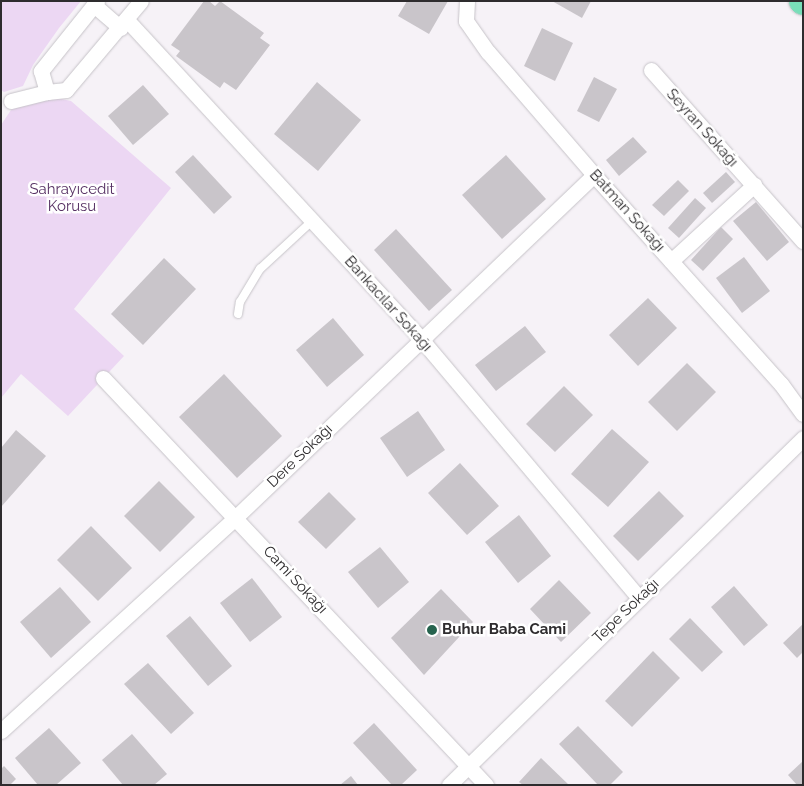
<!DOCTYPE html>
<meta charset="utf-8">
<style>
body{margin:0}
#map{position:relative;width:804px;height:786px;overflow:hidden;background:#f6f2f7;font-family:Raleway,sans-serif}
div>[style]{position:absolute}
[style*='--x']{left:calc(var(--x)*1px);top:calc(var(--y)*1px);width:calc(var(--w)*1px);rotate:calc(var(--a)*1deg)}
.green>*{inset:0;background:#ecd7f3}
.building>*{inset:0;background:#c9c5ca}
.roads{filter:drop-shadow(0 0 1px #c6c3c8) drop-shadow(0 0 1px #c6c3c8)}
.lane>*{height:8px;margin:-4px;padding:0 4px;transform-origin:4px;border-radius:4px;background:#fff}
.street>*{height:15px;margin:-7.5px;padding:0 7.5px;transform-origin:7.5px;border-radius:7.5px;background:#fff}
.highway>*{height:26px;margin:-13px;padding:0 13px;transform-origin:13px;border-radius:13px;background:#79deb9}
.dots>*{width:14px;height:14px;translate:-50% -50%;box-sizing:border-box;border:2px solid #fff;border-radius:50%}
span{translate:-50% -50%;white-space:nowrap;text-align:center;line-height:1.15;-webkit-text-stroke:5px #fff;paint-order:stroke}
.street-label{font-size:15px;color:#2e2c2e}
.park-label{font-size:15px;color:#573164}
.poi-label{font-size:15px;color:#2e2c2e;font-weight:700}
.left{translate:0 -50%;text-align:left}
.frame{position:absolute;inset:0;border:2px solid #2e2c2e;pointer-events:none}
</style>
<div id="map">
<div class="green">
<i style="clip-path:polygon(1px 1px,81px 1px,59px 28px,33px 65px,23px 86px,4px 92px,1px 90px)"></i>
<i style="clip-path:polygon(57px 98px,71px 101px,171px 188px,74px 309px,124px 356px,68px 416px,21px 374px,1px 398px,1px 125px,13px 107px,41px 99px)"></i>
</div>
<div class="building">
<i style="clip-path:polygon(204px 1px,209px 1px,215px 6px,220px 1px,264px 33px,260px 38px,270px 45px,236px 90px,224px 82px,220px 88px,176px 56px,180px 51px,171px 45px)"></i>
<i style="clip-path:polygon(407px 1px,448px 1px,429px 34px,398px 16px)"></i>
<i style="clip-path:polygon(552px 1px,591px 1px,582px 18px)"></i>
<i style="clip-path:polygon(542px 28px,573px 43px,555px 81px,524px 66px)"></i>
<i style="clip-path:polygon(594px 77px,617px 89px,599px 122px,577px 111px)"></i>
<i style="clip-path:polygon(317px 82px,361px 120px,318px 171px,274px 134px)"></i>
<i style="clip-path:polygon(143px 85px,169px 114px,133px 145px,108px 116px)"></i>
<i style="clip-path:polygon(633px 137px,647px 152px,619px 176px,606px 160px)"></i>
<i style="clip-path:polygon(193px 155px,232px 197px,214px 214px,175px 172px)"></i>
<i style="clip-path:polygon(506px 155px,546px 199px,502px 239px,462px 195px)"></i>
<i style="clip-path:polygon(726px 172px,735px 182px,712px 203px,703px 193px)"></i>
<i style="clip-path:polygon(678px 180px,689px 191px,664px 216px,652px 205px)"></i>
<i style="clip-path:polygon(695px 198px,706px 208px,679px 238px,668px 228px)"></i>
<i style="clip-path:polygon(756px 202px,789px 242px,767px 261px,733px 221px)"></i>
<i style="clip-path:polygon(721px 227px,733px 239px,703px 271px,691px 260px)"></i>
<i style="clip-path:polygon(396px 229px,452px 290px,429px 311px,374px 250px)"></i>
<i style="clip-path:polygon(744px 257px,770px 291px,742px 313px,716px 278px)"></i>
<i style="clip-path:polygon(164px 258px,196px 289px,143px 345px,111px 314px)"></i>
<i style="clip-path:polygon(648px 298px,677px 328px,638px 366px,609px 335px)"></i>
<i style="clip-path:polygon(333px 318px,364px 355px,327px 387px,296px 350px)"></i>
<i style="clip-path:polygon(525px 326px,546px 352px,496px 391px,475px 365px)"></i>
<i style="clip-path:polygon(687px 363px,716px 392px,677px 431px,648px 402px)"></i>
<i style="clip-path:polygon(224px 374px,282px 436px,237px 478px,179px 417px)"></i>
<i style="clip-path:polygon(564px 386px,593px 415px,555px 452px,526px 424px)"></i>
<i style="clip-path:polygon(418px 411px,445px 450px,407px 477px,380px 438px)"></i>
<i style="clip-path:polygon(612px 429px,649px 462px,608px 507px,571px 474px)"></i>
<i style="clip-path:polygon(16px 430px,46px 456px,1px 507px,1px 448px)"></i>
<i style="clip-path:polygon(460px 463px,499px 506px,467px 535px,428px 493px)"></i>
<i style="clip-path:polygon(159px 481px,195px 517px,160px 552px,124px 516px)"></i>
<i style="clip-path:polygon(659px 491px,684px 516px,638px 561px,613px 536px)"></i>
<i style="clip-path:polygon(329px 492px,356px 519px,326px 549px,298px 522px)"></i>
<i style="clip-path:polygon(519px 515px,551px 556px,518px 583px,485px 542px)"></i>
<i style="clip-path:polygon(91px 526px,132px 568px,98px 601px,57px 560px)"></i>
<i style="clip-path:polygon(380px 547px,409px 582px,378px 608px,348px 572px)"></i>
<i style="clip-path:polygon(252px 578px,282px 617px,250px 642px,220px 603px)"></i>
<i style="clip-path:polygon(559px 580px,591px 613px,561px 642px,530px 609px)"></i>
<i style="clip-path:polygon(734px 586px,768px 625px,744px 646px,711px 607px)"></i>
<i style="clip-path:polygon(60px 587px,91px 622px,51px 658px,20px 622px)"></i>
<i style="clip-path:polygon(441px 589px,473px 622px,424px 675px,391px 638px)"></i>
<i style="clip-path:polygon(190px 616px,232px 666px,208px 686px,166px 636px)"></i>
<i style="clip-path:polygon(690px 618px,723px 652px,702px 672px,669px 639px)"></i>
<i style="clip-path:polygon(803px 624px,803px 652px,797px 658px,783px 643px)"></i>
<i style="clip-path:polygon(653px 651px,680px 678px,632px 727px,605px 701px)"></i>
<i style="clip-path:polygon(148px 663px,194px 713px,171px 734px,124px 684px)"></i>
<i style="clip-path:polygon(374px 723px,417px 770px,401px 785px,392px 785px,353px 743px)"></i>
<i style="clip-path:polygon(578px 726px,623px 772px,610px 785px,598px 785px,559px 744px)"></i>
<i style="clip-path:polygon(49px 728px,81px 763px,56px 785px,38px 785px,15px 758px)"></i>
<i style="clip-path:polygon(132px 734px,167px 774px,154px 785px,123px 785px,102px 760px)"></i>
<i style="clip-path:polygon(541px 758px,569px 785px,523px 785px,519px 782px)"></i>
<i style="clip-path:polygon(803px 761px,803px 785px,797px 785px,788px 775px)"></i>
<i style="clip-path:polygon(4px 766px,16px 779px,10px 785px,1px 785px,1px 769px)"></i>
<i style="clip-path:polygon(351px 776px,358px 785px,340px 785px)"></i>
</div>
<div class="roads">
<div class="lane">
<i style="--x:238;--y:314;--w:12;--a:-81"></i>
<i style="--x:240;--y:302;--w:39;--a:-59"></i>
<i style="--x:260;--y:269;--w:71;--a:-42.7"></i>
</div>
<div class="street">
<i style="--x:97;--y:1;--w:90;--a:128.7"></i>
<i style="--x:41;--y:71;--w:22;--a:74"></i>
<i style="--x:47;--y:92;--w:19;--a:-6"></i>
<i style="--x:66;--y:90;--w:116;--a:-49.9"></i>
<i style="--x:467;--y:1;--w:20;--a:93"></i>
<i style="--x:466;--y:21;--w:38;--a:55"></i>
<i style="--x:488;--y:52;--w:162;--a:49.2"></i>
<i style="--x:594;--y:175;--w:280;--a:48.2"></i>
<i style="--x:781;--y:384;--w:37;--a:54"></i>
<i style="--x:94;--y:5;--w:35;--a:41"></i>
<i style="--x:127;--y:20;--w:434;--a:47.3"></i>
<i style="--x:421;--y:339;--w:339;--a:49.9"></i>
<i style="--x:651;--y:70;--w:229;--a:48.4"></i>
<i style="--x:11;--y:101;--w:37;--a:-14"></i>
<i style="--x:671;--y:261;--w:113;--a:-42.5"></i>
<i style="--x:103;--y:378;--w:559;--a:46.74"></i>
<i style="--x:1;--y:731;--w:318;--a:-42.3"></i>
<i style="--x:236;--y:517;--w:495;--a:-43.7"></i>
<i style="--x:449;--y:785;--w:496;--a:-44.4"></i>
</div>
<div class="highway">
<i style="--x:802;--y:1;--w:1;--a:45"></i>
</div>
</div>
<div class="dots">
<i style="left:432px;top:630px;background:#26634e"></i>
</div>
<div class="street-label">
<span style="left:702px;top:128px;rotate:48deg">Seyran Sokağı</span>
<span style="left:627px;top:211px;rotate:48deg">Batman Sokağı</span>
<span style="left:388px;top:304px;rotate:48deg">Bankacılar Sokağı</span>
<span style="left:300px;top:456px;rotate:-44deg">Dere Sokağı</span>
<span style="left:295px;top:580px;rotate:47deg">Cami Sokağı</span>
<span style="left:626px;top:611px;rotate:-44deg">Tepe Sokağı</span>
</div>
<div class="park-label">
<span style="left:72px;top:198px">Sahrayıcedit<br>Korusu</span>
</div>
<div class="poi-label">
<span class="left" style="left:442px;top:630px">Buhur Baba Cami</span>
</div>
<div class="frame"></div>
</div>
